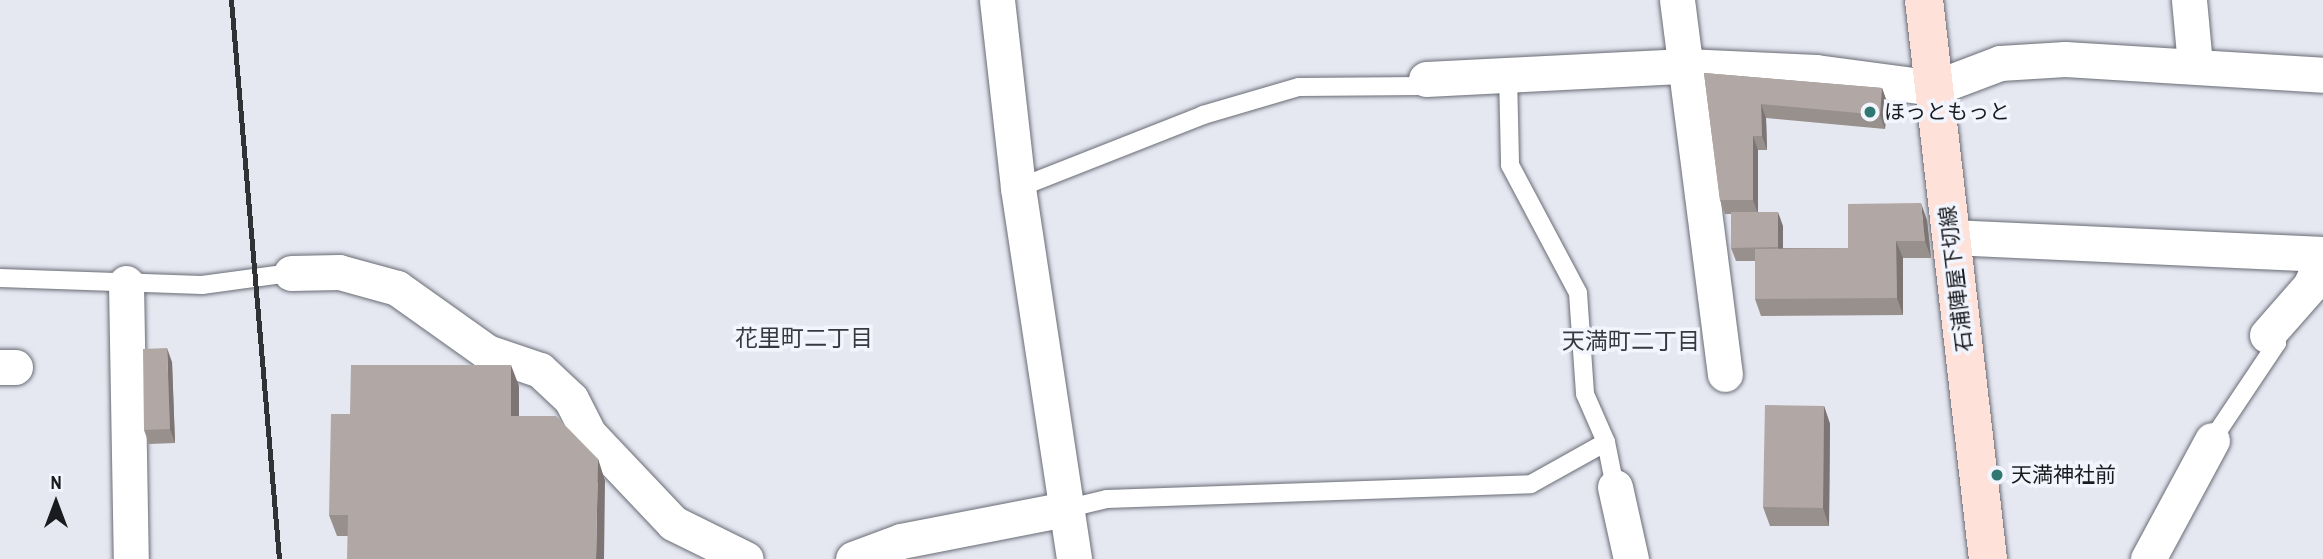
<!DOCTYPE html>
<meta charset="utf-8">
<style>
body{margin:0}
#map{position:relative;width:2323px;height:559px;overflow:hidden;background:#e5e7f1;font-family:"Archivo Narrow","Noto Sans JP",sans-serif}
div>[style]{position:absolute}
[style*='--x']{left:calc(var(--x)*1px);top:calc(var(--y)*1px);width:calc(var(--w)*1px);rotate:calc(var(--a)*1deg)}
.roads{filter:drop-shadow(0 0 2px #696c74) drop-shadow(0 0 2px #696c74)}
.service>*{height:18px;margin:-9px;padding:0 9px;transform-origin:9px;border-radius:9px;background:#fff}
.minor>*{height:35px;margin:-17.5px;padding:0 17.5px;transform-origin:17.5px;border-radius:17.5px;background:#fff}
.secondary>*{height:38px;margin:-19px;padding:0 19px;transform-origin:19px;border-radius:19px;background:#fee2da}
.rail>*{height:5px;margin:-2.5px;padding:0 2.5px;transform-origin:2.5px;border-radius:2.5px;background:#313236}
.wall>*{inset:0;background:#98908d}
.shaded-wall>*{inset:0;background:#7c7573}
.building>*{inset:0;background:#b1a7a4}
.dots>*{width:19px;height:19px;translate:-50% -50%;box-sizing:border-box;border:4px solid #f2f5fe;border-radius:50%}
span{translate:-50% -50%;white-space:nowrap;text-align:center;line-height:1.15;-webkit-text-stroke:7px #f2f5fe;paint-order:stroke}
.poi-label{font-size:21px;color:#1a1b1e}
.left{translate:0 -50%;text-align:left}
.street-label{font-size:21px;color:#1a1b1e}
.neighbourhood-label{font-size:23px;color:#373940}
.north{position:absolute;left:21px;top:468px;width:70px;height:70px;-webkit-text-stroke:5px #f2f5fe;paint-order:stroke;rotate:0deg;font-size:19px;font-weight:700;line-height:28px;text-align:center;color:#1a1b1e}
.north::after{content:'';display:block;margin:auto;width:24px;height:32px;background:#1a1b1e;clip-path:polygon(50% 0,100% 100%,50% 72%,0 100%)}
</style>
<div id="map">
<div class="roads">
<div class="service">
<i style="--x:1508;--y:74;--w:91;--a:88.7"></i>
<i style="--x:1510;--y:165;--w:145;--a:62"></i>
<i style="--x:1578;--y:293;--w:101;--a:86"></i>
<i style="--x:1585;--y:394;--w:52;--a:66.4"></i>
<i style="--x:1606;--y:442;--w:46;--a:78.7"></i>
<i style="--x:1018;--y:188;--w:199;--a:-21.5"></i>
<i style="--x:1203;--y:115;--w:100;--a:-16.3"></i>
<i style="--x:1299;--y:87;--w:123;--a:-0.5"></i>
<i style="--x:1422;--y:86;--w:8;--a:-60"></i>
<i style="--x:0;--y:278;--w:202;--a:2"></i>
<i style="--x:202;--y:285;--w:90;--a:-7.7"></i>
<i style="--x:2212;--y:440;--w:117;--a:-56.2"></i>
<i style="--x:2277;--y:343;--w:13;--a:-141"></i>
<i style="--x:1065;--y:509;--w:43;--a:-13.4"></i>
<i style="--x:1107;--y:499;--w:424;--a:-2"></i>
<i style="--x:1531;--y:484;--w:86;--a:-29.2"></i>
</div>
<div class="minor">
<i style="--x:997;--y:0;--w:189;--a:83.6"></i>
<i style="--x:1018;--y:188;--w:375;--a:81.4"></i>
<i style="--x:1677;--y:0;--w:377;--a:82.7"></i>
<i style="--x:2189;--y:0;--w:65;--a:84.7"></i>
<i style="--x:1426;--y:79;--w:259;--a:-2.9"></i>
<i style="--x:1685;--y:66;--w:131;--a:2.6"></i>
<i style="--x:1816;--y:72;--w:119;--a:7.7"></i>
<i style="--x:1934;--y:88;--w:71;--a:-20.7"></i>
<i style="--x:2000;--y:63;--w:65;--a:-3.5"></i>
<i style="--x:2065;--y:59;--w:258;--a:3.5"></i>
<i style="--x:1951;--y:237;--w:372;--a:2.6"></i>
<i style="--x:291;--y:273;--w:48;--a:-1.2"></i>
<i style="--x:339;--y:272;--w:60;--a:15.4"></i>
<i style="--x:397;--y:288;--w:110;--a:35.4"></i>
<i style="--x:487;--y:352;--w:56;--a:18.8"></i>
<i style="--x:540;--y:370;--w:42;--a:43.1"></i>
<i style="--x:571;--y:399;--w:38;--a:63"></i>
<i style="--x:588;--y:433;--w:124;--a:46.6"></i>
<i style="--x:673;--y:523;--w:81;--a:26.3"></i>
<i style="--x:126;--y:283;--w:276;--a:89"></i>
<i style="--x:2267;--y:335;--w:65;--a:-48.7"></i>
<i style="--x:2310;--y:286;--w:32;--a:-66"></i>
<i style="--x:0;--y:367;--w:15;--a:0"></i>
<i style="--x:1615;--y:487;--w:74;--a:77.5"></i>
<i style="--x:853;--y:559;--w:51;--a:-20.6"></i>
<i style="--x:901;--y:541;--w:167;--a:-11"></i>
<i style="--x:2148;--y:559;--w:135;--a:-61.7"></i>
</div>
<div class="secondary">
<i style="--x:1924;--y:0;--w:563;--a:83.47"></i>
</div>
</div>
<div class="rail">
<i style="--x:231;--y:0;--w:561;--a:85.09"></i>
</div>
<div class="wall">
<i style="clip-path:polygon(1704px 73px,1882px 88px,1887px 102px,1885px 129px,1766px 118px,1767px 150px,1758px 150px,1758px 212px,1783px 226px,1783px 248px,1848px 248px,1927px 220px,1931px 258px,1903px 258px,1903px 315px,1761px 316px,1755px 299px,1755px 261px,1736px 261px,1731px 248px,1731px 214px,1725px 214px,1720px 200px)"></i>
<i style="clip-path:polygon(172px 362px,175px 443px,149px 444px,144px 430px)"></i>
<i style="clip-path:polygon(519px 386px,519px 416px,598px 459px,605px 481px,348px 536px,337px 536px,329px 515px)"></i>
<i style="clip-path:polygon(1824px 406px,1830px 424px,1829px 526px,1770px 526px,1763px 507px)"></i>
</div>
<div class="shaded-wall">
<i style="clip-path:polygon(1882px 88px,1887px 102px,1885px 129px,1880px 115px)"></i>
<i style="clip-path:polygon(1761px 104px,1766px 118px,1767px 150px,1762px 136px)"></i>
<i style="clip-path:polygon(1753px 136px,1758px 150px,1758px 214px,1753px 200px)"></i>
<i style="clip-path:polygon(1921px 203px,1927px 220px,1931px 258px,1925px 241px)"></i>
<i style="clip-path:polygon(1778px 212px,1783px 226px,1783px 261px,1778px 247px)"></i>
<i style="clip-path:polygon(1896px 241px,1903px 258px,1903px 315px,1897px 298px)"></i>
<i style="clip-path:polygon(167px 348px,172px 362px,175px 443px,170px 429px)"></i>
<i style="clip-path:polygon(511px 365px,519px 386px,519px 437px,511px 416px)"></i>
<i style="clip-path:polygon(1824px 406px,1830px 424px,1829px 526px,1823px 508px)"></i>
<i style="clip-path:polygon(598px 459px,605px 481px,604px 559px,596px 559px)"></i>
</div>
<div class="building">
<i style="clip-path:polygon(1704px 73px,1882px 88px,1880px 115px,1761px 104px,1762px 136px,1753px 136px,1753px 200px,1720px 200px)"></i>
<i style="clip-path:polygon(1921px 203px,1925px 241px,1896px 241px,1897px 298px,1755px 299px,1755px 249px,1848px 248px,1848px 204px)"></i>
<i style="clip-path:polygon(1731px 212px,1778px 212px,1778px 247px,1731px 248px)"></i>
<i style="clip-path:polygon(167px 348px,170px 429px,144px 430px,143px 349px)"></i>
<i style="clip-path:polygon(351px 365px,511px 365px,511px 416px,556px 416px,598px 459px,596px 559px,347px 559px,348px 515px,329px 515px,331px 414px,350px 414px)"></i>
<i style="clip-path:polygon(1765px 405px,1824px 406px,1823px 508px,1763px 507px)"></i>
</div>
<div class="dots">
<i style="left:1870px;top:112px;background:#2f7770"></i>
<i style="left:1997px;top:475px;background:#2f7770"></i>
</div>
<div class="poi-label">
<span class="left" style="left:1884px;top:112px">ほっともっと</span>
<span class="left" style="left:2011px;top:475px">天満神社前</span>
</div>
<div class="street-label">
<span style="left:1956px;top:279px;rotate:-97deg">石浦陣屋下切線</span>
</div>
<div class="neighbourhood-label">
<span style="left:804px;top:338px">花里町二丁目</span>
<span style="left:1631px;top:341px">天満町二丁目</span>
</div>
<div class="north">N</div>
</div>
